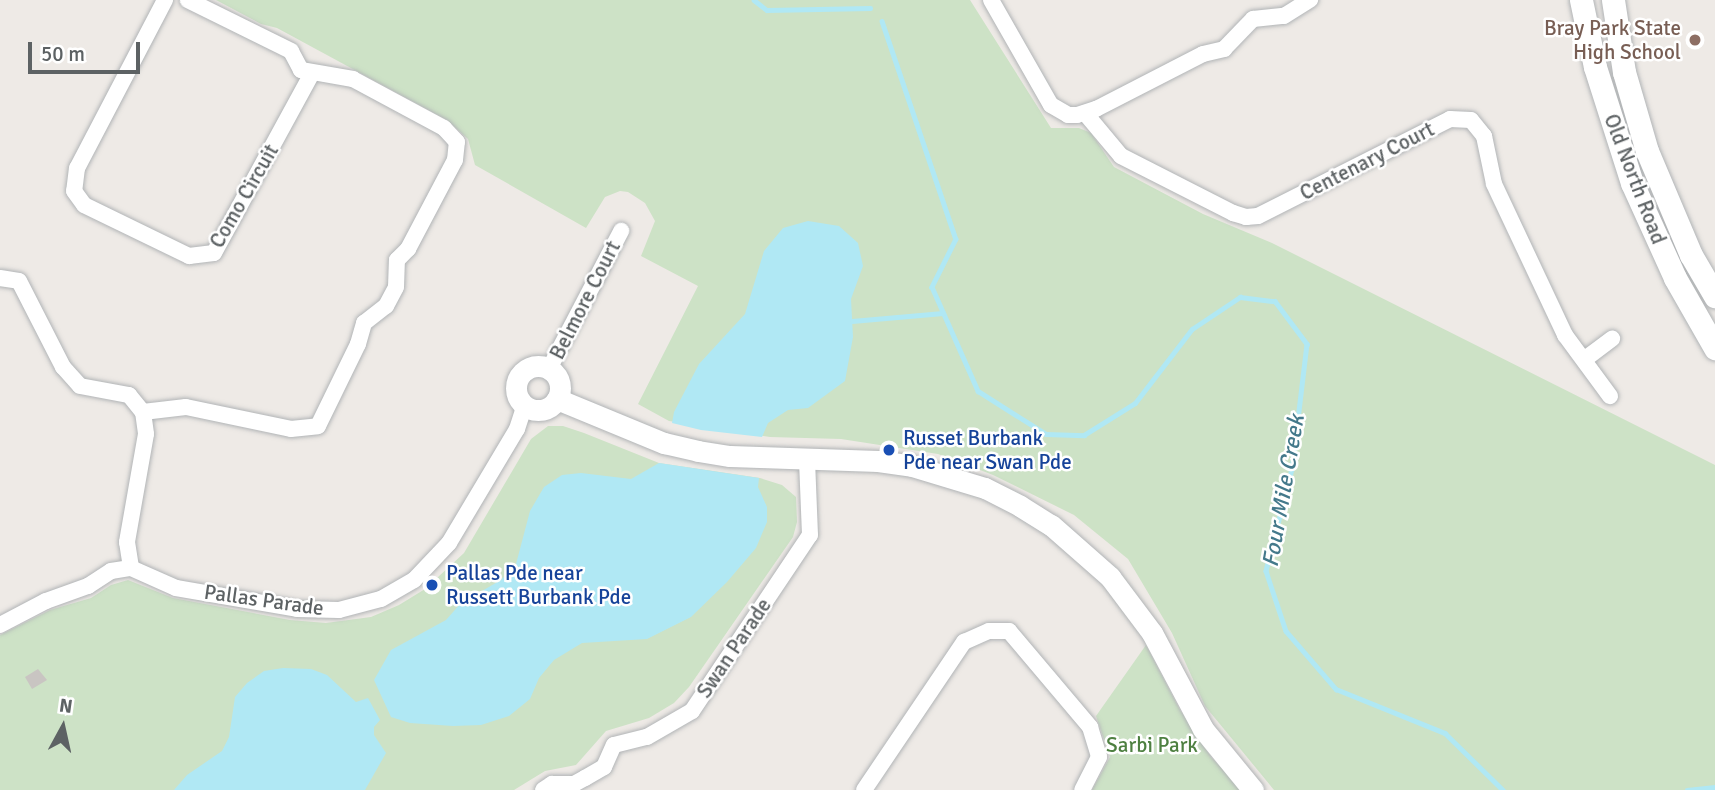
<!DOCTYPE html>
<style>
body{margin:0}
#map{position:relative;width:1715px;height:790px;overflow:hidden;background:#eeeae6;font-family:Signika,sans-serif}
div>[style]{position:absolute}
[style*='--x']{left:calc(var(--x)*1px);top:calc(var(--y)*1px);width:calc(var(--w)*1px);rotate:calc(var(--a)*1deg)}
.green>*{inset:0;background:#cde2c6}
.water>*{inset:0;background:#b0e8f4}
.stream>*{height:4.5px;margin:-2.25px;padding:0 2.25px;transform-origin:2.25px;border-radius:2.25px;background:#b0e8f4}
.building>*{inset:0;background:#c9c5c2}
.roads{filter:drop-shadow(0 0 2px #b1b4b6) drop-shadow(0 0 2px #b1b4b6)}
.minor>*{height:16px;margin:-8px;padding:0 8px;transform-origin:8px;border-radius:8px;background:#fff}
.tertiary>*{height:21px;margin:-10.5px;padding:0 10.5px;transform-origin:10.5px;border-radius:10.5px;background:#fff}
.tertiary>.ring{margin:-10.5px;padding:0;box-sizing:content-box;background:none;border:21px solid #fff;border-radius:50%}
.secondary>*{height:23px;margin:-11.5px;padding:0 11.5px;transform-origin:11.5px;border-radius:11.5px;background:#fff}
.dots>*{width:19px;height:19px;translate:-50% -50%;box-sizing:border-box;border:4px solid #fff;border-radius:50%}
span{translate:-50% -50%;white-space:nowrap;text-align:center;line-height:1.15;-webkit-text-stroke:5px #fff;paint-order:stroke}
.education-label{font-size:21px;color:#785e54}
.right{translate:-100% -50%;text-align:right}
.street-label{font-size:21px;color:#5d6264}
.transit-label{font-size:21px;color:#164399}
.left{translate:0 -50%;text-align:left}
.park-label{font-size:21px;color:#4e8041}
.water-label{font-size:23px;color:#44798b;font-style:italic}
.north{position:absolute;left:28px;top:692px;width:70px;height:70px;-webkit-text-stroke:5px #fff;paint-order:stroke;rotate:8deg;font-size:19px;font-weight:700;line-height:28px;text-align:center;color:#5d6264}
.north::after{content:'';display:block;margin:auto;width:24px;height:32px;background:#5d6264;clip-path:polygon(50% 0,100% 100%,50% 72%,0 100%)}
.scale{position:absolute;left:28px;top:42px;width:112px;height:32px;box-sizing:border-box;border:4px solid #5d6264;border-top:0;padding-left:9px;font-size:21px;line-height:24px;white-space:nowrap;color:#5d6264;-webkit-text-stroke:5px #fff;paint-order:stroke}
</style>
<div id="map">
<div class="green">
<i style="clip-path:polygon(216px 0,970px 0,1051px 128px,1079px 128px,1091px 133px,1114px 167px,1203px 214px,1272px 243px,1715px 465px,1715px 790px,1274px 790px,1205px 706px,1172px 633px,1128px 559px,1074px 515px,993px 475px,938px 454px,841px 439px,770px 437px,669px 421px,638px 404px,698px 286px,641px 256px,655px 221px,645px 203px,628px 192px,620px 191px,605px 197px,586px 228px,475px 165px,468px 139px,447px 120px,277px 28px,261px 24px)"></i>
<i style="clip-path:polygon(548px 426px,563px 426px,584px 433px,659px 463px,760px 478px,782px 485px,796px 497px,797px 522px,793px 537px,689px 687px,674px 703px,649px 718px,606px 731px,576px 765px,545px 771px,514px 790px,0 790px,0 635px,50px 610px,91px 598px,111px 585px,128px 580px,173px 598px,290px 620px,326px 623px,371px 617px,399px 605px,425px 589px,464px 553px,531px 439px)"></i>
<i style="clip-path:polygon(1146px 645px,1180px 710px,1211px 757px,1243px 790px,1092px 790px,1110px 757px,1096px 716px)"></i>
</div>
<div class="water">
<i style="clip-path:polygon(808px 221px,839px 226px,858px 243px,863px 266px,851px 299px,853px 337px,845px 381px,808px 408px,788px 410px,768px 423px,762px 437px,701px 430px,672px 423px,674px 412px,699px 364px,745px 314px,764px 251px,783px 228px)"></i>
<i style="clip-path:polygon(659px 463px,759px 478px,758px 487px,767px 507px,767px 522px,756px 548px,727px 582px,691px 617px,647px 639px,582px 643px,554px 660px,539px 678px,530px 699px,509px 716px,481px 725px,453px 726px,410px 723px,391px 717px,374px 680px,391px 650px,446px 620px,461px 603px,501px 580px,516px 564px,530px 511px,544px 487px,562px 475px,581px 473px,631px 479px)"></i>
<i style="clip-path:polygon(283px 668px,311px 669px,327px 675px,356px 702px,368px 698px,380px 720px,374px 727px,374px 735px,386px 753px,365px 790px,174px 790px,187px 775px,222px 751px,229px 737px,235px 697px,247px 683px,264px 671px)"></i>
</div>
<div class="stream">
<i style="--x:754;--y:0;--w:16;--a:38"></i>
<i style="--x:767;--y:10;--w:103;--a:-1.1"></i>
<i style="--x:882;--y:21;--w:230;--a:71.3"></i>
<i style="--x:956;--y:239;--w:54;--a:116.6"></i>
<i style="--x:932;--y:287;--w:114;--a:66.1"></i>
<i style="--x:978;--y:391;--w:80;--a:32.3"></i>
<i style="--x:1046;--y:434;--w:38;--a:2"></i>
<i style="--x:1084;--y:435;--w:60;--a:-32.1"></i>
<i style="--x:1135;--y:403;--w:93;--a:-52.4"></i>
<i style="--x:1192;--y:329;--w:58;--a:-33.7"></i>
<i style="--x:1240;--y:297;--w:35;--a:7"></i>
<i style="--x:1275;--y:301;--w:54;--a:53.3"></i>
<i style="--x:1307;--y:344;--w:126;--a:96.8"></i>
<i style="--x:1292;--y:469;--w:105;--a:104.3"></i>
<i style="--x:1266;--y:571;--w:63;--a:71.6"></i>
<i style="--x:1286;--y:631;--w:77;--a:49.2"></i>
<i style="--x:1336;--y:689;--w:118;--a:22"></i>
<i style="--x:1445;--y:733;--w:81;--a:44.5"></i>
<i style="--x:852;--y:321;--w:91;--a:-5"></i>
<i style="--x:1687;--y:790;--w:28;--a:-6"></i>
</div>
<div class="building">
<i style="clip-path:polygon(38px 669px,47px 680px,32px 689px,25px 677px)"></i>
</div>
<div class="roads">
<div class="minor">
<i style="--x:165;--y:0;--w:190;--a:117.6"></i>
<i style="--x:77;--y:168;--w:23;--a:97"></i>
<i style="--x:74;--y:191;--w:17;--a:54"></i>
<i style="--x:84;--y:205;--w:117;--a:25.9"></i>
<i style="--x:189;--y:256;--w:25;--a:-7"></i>
<i style="--x:214;--y:253;--w:205;--a:-61.4"></i>
<i style="--x:991;--y:0;--w:121;--a:60.3"></i>
<i style="--x:1051;--y:105;--w:20;--a:30"></i>
<i style="--x:1068;--y:115;--w:9;--a:0"></i>
<i style="--x:1077;--y:115;--w:20;--a:-18"></i>
<i style="--x:1096;--y:109;--w:120;--a:-27.2"></i>
<i style="--x:1203;--y:54;--w:22;--a:-13"></i>
<i style="--x:1224;--y:49;--w:42;--a:-46"></i>
<i style="--x:1253;--y:19;--w:31;--a:-6"></i>
<i style="--x:1284;--y:16;--w:31;--a:-32"></i>
<i style="--x:1085;--y:113;--w:56;--a:50.1"></i>
<i style="--x:1121;--y:156;--w:126;--a:27"></i>
<i style="--x:1233;--y:213;--w:14;--a:17"></i>
<i style="--x:1246;--y:217;--w:12;--a:-5"></i>
<i style="--x:1258;--y:216;--w:215;--a:-26.8"></i>
<i style="--x:1450;--y:119;--w:21;--a:3"></i>
<i style="--x:1471;--y:120;--w:21;--a:51"></i>
<i style="--x:1484;--y:136;--w:49;--a:78.2"></i>
<i style="--x:1494;--y:184;--w:167;--a:64.8"></i>
<i style="--x:1565;--y:335;--w:76;--a:53.6"></i>
<i style="--x:0;--y:278;--w:19;--a:9"></i>
<i style="--x:19;--y:281;--w:97;--a:62.9"></i>
<i style="--x:63;--y:367;--w:25;--a:48"></i>
<i style="--x:80;--y:386;--w:50;--a:10.4"></i>
<i style="--x:129;--y:395;--w:22;--a:51"></i>
<i style="--x:143;--y:412;--w:22;--a:82"></i>
<i style="--x:146;--y:434;--w:110;--a:100"></i>
<i style="--x:127;--y:542;--w:26;--a:81"></i>
<i style="--x:1585;--y:359;--w:34;--a:-37"></i>
<i style="--x:549;--y:369;--w:156;--a:-62.4"></i>
<i style="--x:143;--y:412;--w:43;--a:-6.6"></i>
<i style="--x:186;--y:407;--w:107;--a:11.8"></i>
<i style="--x:291;--y:429;--w:27;--a:-6"></i>
<i style="--x:318;--y:426;--w:91;--a:-64"></i>
<i style="--x:358;--y:344;--w:22;--a:-74"></i>
<i style="--x:364;--y:323;--w:28;--a:-38"></i>
<i style="--x:386;--y:306;--w:21;--a:-62"></i>
<i style="--x:396;--y:287;--w:27;--a:-88"></i>
<i style="--x:397;--y:260;--w:16;--a:-45"></i>
<i style="--x:408;--y:249;--w:101;--a:-62.2"></i>
<i style="--x:455;--y:160;--w:18;--a:-84"></i>
<i style="--x:457;--y:142;--w:19;--a:-133"></i>
<i style="--x:444;--y:128;--w:103;--a:-151.7"></i>
<i style="--x:353;--y:79;--w:53;--a:-170.2"></i>
<i style="--x:301;--y:70;--w:21;--a:-118"></i>
<i style="--x:291;--y:51;--w:115;--a:-153.7"></i>
<i style="--x:0;--y:625;--w:52;--a:-27.6"></i>
<i style="--x:46;--y:601;--w:45;--a:-19.7"></i>
<i style="--x:88;--y:586;--w:27;--a:-33"></i>
<i style="--x:111;--y:571;--w:20;--a:-9"></i>
<i style="--x:131;--y:568;--w:49;--a:24"></i>
<i style="--x:176;--y:588;--w:123;--a:9.8"></i>
<i style="--x:297;--y:609;--w:42;--a:1.4"></i>
<i style="--x:339;--y:610;--w:43;--a:-14.7"></i>
<i style="--x:381;--y:599;--w:38;--a:-30"></i>
<i style="--x:414;--y:580;--w:51;--a:-46.6"></i>
<i style="--x:449;--y:543;--w:133;--a:-59.2"></i>
<i style="--x:517;--y:429;--w:25;--a:-72"></i>
<i style="--x:543;--y:790;--w:11;--a:-34"></i>
<i style="--x:552;--y:784;--w:22;--a:0"></i>
<i style="--x:574;--y:784;--w:13;--a:-29"></i>
<i style="--x:585;--y:778;--w:22;--a:-30"></i>
<i style="--x:604;--y:767;--w:24;--a:-66"></i>
<i style="--x:614;--y:745;--w:34;--a:-14"></i>
<i style="--x:647;--y:737;--w:52;--a:-30"></i>
<i style="--x:692;--y:711;--w:212;--a:-56.2"></i>
<i style="--x:810;--y:535;--w:76;--a:-92.3"></i>
<i style="--x:864;--y:790;--w:179;--a:-56"></i>
<i style="--x:964;--y:642;--w:27;--a:-24"></i>
<i style="--x:989;--y:631;--w:20;--a:0"></i>
<i style="--x:1009;--y:631;--w:126;--a:49.8"></i>
<i style="--x:1090;--y:727;--w:31;--a:73"></i>
<i style="--x:1099;--y:757;--w:37;--a:117"></i>
</div>
<div class="tertiary">
<i class="ring" style="left:516px;top:366px;width:23px;height:23px"></i>
<i style="--x:557;--y:399;--w:116;--a:22.4"></i>
<i style="--x:664;--y:443;--w:35;--a:13"></i>
<i style="--x:698;--y:451;--w:32;--a:9"></i>
<i style="--x:730;--y:456;--w:148;--a:1.9"></i>
<i style="--x:878;--y:461;--w:34;--a:8"></i>
<i style="--x:912;--y:466;--w:76;--a:16.8"></i>
<i style="--x:985;--y:488;--w:39;--a:27"></i>
<i style="--x:1020;--y:506;--w:36;--a:32"></i>
<i style="--x:1051;--y:525;--w:79;--a:41.4"></i>
<i style="--x:1110;--y:577;--w:70;--a:53.1"></i>
<i style="--x:1152;--y:633;--w:109;--a:62"></i>
<i style="--x:1203;--y:729;--w:79;--a:50.7"></i>
</div>
<div class="secondary">
<i style="--x:1581;--y:0;--w:68;--a:78.2"></i>
<i style="--x:1595;--y:67;--w:122;--a:72.3"></i>
<i style="--x:1632;--y:183;--w:104;--a:65.6"></i>
<i style="--x:1675;--y:278;--w:81;--a:60.3"></i>
<i style="--x:1613;--y:0;--w:73;--a:81.3"></i>
<i style="--x:1624;--y:72;--w:82;--a:73.8"></i>
<i style="--x:1647;--y:151;--w:113;--a:67.1"></i>
<i style="--x:1691;--y:255;--w:48;--a:59.7"></i>
</div>
</div>
<div class="dots">
<i style="left:1695px;top:40px;background:#8d6e63"></i>
<i style="left:889px;top:450px;background:#1a4fb4"></i>
<i style="left:432px;top:585px;background:#1a4fb4"></i>
</div>
<div class="education-label">
<span class="right" style="left:1681px;top:40px">Bray Park State<br>High School</span>
</div>
<div class="street-label">
<span style="left:1367px;top:161px;rotate:-27deg">Centenary Court</span>
<span style="left:1635px;top:179px;rotate:69deg">Old North Road</span>
<span style="left:244px;top:196px;rotate:-60deg">Como Circuit</span>
<span style="left:585px;top:300px;rotate:-63deg">Belmore Court</span>
<span style="left:264px;top:600px;rotate:8deg">Pallas Parade</span>
<span style="left:734px;top:648px;rotate:-56deg">Swan Parade</span>
</div>
<div class="transit-label">
<span class="left" style="left:903px;top:450px">Russet Burbank<br>Pde near Swan Pde</span>
<span class="left" style="left:446px;top:585px">Pallas Pde near<br>Russett Burbank Pde</span>
</div>
<div class="park-label">
<span style="left:1152px;top:745px">Sarbi Park</span>
</div>
<div class="water-label">
<span style="left:1284px;top:491px;rotate:-80deg">Four Mile Creek</span>
</div>
<div class="north">N</div>
<div class="scale">50 m</div>
</div>
